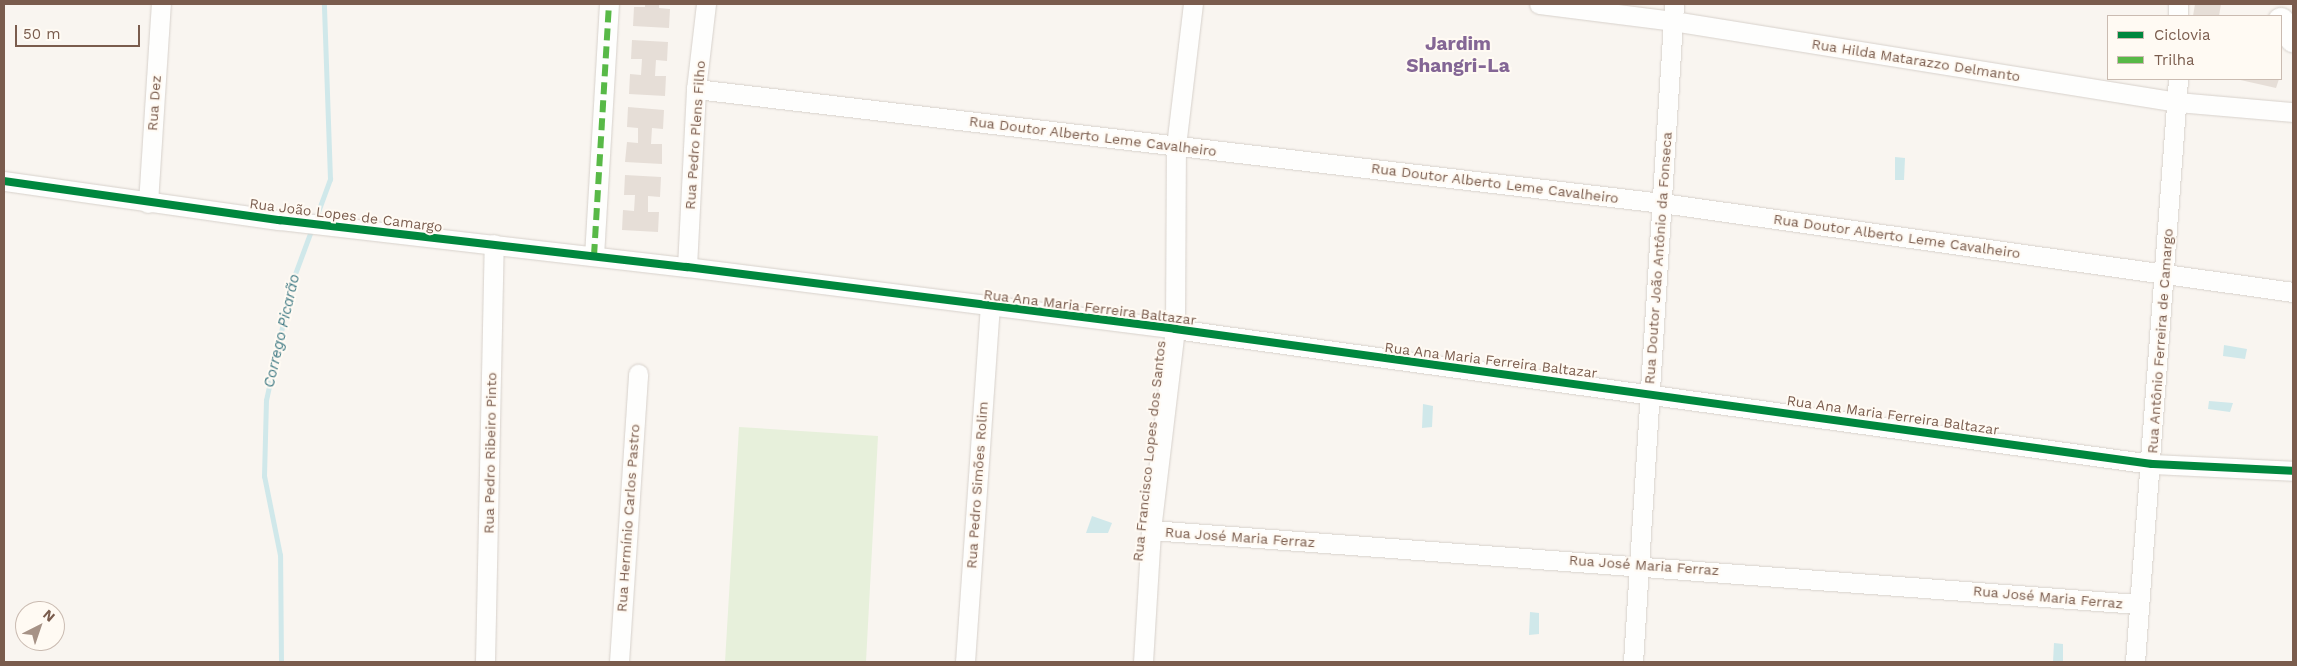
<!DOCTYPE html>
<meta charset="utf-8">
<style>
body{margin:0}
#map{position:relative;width:2297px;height:666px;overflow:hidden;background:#f9f5f0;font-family:"Work Sans",sans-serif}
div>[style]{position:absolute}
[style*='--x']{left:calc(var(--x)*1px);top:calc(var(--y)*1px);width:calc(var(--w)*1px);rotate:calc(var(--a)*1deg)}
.green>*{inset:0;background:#e7f0db}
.water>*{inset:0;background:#d0e8ea}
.stream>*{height:5px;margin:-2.5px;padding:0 2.5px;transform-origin:2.5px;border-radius:2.5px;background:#d0e8ea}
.building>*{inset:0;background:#e6ded7}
.roads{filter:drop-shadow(0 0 1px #d7d1cb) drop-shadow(0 0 1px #d7d1cb)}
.minor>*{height:19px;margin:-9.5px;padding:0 9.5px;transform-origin:9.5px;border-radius:9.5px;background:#fefefd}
.secondary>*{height:26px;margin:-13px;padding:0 13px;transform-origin:13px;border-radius:13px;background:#fefefd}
.quiet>*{height:6px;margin-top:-3px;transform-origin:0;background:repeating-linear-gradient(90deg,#58b947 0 12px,transparent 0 18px)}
.cycleway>*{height:8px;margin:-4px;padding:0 4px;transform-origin:4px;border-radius:4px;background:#00873e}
span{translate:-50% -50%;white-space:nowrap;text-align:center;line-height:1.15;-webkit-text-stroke:4px #fffaf3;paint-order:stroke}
.street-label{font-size:14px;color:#7a5c4d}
.water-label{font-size:15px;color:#437c86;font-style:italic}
.district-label{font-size:19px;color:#846695;font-weight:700}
.frame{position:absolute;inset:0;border:5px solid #7a5c4d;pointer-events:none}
.legend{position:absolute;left:2107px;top:15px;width:175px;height:65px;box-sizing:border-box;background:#fffaf3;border:1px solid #cabbb1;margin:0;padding:6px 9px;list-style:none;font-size:15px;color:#7a5c4d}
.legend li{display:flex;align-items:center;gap:10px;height:25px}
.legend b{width:25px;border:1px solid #cabbb1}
.north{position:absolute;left:15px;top:601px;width:50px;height:50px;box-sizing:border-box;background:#fffaf3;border:1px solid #cabbb1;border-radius:50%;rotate:41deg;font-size:14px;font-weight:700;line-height:20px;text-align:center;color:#7a5c4d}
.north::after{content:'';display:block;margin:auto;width:18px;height:22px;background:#a69286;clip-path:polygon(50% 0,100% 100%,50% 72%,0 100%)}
.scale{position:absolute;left:15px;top:25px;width:125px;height:22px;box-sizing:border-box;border:2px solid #7a5c4d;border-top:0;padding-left:6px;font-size:15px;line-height:18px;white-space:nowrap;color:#7a5c4d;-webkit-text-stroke:4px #fffaf3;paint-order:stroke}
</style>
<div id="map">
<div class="green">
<i style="clip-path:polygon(739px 427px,878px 436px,866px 662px,725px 662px)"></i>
</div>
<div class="water">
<i style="clip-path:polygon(1895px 157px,1905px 158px,1904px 180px,1895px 180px)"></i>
<i style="clip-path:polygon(2224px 345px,2247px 349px,2245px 359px,2223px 356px)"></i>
<i style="clip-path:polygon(2209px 401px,2233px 403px,2230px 412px,2208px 409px)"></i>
<i style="clip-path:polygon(1423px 404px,1433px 406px,1432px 427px,1422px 428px)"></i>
<i style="clip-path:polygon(1092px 516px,1112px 523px,1108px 533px,1086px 533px)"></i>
<i style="clip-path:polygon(1530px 612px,1539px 613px,1539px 634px,1529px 635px)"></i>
<i style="clip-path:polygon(2054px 643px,2063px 644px,2063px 662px,2053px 662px)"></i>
</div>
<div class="stream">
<i style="--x:315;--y:220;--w:44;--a:-69.9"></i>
<i style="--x:330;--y:179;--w:175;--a:-92"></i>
<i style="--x:281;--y:662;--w:107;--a:-90.5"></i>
<i style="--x:280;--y:555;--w:81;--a:-101.4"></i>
<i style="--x:264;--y:476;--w:76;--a:-88.5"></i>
<i style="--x:266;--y:400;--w:121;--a:-77.6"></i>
<i style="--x:292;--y:282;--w:58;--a:-69.7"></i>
</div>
<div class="building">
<i style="clip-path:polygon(645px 4px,659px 4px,659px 8px,670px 9px,669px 28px,633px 26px,634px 7px,645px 7px)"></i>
<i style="clip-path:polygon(2195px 4px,2221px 4px,2219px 16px,2193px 16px)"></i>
<i style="clip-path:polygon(632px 40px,668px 42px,667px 61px,656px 60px,655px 76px,666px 76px,665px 96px,629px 94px,630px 74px,641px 75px,642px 59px,631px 59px)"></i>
<i style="clip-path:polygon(2236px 79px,2279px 79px,2276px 88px)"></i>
<i style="clip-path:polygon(628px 107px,664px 110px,663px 129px,652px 128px,651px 144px,662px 144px,662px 164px,625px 162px,627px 142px,638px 143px,638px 128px,627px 127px)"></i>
<i style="clip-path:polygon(625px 175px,661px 177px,660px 197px,648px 196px,648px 212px,659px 212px,658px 232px,622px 230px,623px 210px,634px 211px,635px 195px,624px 195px)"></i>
</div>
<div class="roads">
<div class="minor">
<i style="--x:1539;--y:4;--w:135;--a:7.2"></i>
<i style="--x:1673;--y:21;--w:511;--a:9.11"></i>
<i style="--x:2178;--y:102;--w:115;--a:5"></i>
<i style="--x:2178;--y:16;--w:12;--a:-90"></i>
<i style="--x:696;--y:89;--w:973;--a:6.73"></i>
<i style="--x:1662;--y:203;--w:637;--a:8.03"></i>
<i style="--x:4;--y:181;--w:278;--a:8.1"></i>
<i style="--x:279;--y:220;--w:411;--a:6.6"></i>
<i style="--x:687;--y:267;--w:492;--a:7.2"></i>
<i style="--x:1175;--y:329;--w:986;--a:7.87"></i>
<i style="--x:2152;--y:464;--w:141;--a:2.8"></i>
<i style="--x:148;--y:203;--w:199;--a:-86.3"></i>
<i style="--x:594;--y:256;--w:252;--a:-86.6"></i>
<i style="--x:687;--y:267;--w:178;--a:-87.1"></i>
<i style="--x:696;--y:89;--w:86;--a:-83.3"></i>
<i style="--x:1151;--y:530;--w:990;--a:4.29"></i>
<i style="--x:485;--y:662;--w:418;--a:-88.8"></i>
<i style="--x:619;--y:662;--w:289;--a:-86.2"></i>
<i style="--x:965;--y:662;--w:356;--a:-86"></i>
<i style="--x:1143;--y:662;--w:132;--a:-86.5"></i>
<i style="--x:1151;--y:530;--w:202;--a:-83.2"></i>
<i style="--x:1175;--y:329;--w:183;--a:-89.7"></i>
<i style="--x:1176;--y:146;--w:143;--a:-83.2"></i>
<i style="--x:1633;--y:662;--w:659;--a:-86.43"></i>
<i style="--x:2135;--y:662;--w:585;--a:-85.78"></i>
</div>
<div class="secondary">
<i style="--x:2281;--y:21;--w:22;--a:56"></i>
</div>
</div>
<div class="quiet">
<i style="--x:594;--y:256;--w:252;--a:-86.6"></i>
</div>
<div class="cycleway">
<i style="--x:4;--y:181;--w:278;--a:8.1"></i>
<i style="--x:279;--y:220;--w:411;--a:6.6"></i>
<i style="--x:687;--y:267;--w:492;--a:7.2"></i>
<i style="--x:1175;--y:329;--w:986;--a:7.87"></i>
<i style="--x:2152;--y:464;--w:141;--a:2.8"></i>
</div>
<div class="street-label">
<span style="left:1916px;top:60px;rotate:9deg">Rua Hilda Matarazzo Delmanto</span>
<span style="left:154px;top:103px;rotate:-86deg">Rua Dez</span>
<span style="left:695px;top:135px;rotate:-86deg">Rua Pedro Plens Filho</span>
<span style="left:1093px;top:136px;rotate:7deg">Rua Doutor Alberto Leme Cavalheiro</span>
<span style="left:1495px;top:183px;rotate:7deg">Rua Doutor Alberto Leme Cavalheiro</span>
<span style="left:346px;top:215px;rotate:7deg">Rua João Lopes de Camargo</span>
<span style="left:1897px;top:236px;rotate:8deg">Rua Doutor Alberto Leme Cavalheiro</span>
<span style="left:1658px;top:258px;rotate:-86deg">Rua Doutor João Antônio da Fonseca</span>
<span style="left:1090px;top:307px;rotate:7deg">Rua Ana Maria Ferreira Baltazar</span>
<span style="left:2160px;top:341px;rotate:-86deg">Rua Antônio Ferreira de Camargo</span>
<span style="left:1491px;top:360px;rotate:7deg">Rua Ana Maria Ferreira Baltazar</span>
<span style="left:1893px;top:415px;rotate:8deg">Rua Ana Maria Ferreira Baltazar</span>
<span style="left:1149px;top:451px;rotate:-84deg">Rua Francisco Lopes dos Santos</span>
<span style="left:490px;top:453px;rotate:-89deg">Rua Pedro Ribeiro Pinto</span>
<span style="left:977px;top:485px;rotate:-86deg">Rua Pedro Simões Rolim</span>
<span style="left:628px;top:518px;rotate:-86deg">Rua Hermínio Carlos Pastro</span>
<span style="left:1240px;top:537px;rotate:4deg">Rua José Maria Ferraz</span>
<span style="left:1644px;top:565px;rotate:4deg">Rua José Maria Ferraz</span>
<span style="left:2048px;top:597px;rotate:5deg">Rua José Maria Ferraz</span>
</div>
<div class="water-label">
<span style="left:282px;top:331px;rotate:-77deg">Corrego Picarão</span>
</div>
<div class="district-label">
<span style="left:1458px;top:55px">Jardim<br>Shangri-La</span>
</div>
<div class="frame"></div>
<ul class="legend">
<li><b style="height:6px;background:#00873e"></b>Ciclovia</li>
<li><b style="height:6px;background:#58b947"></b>Trilha</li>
</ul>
<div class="north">N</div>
<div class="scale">50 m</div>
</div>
